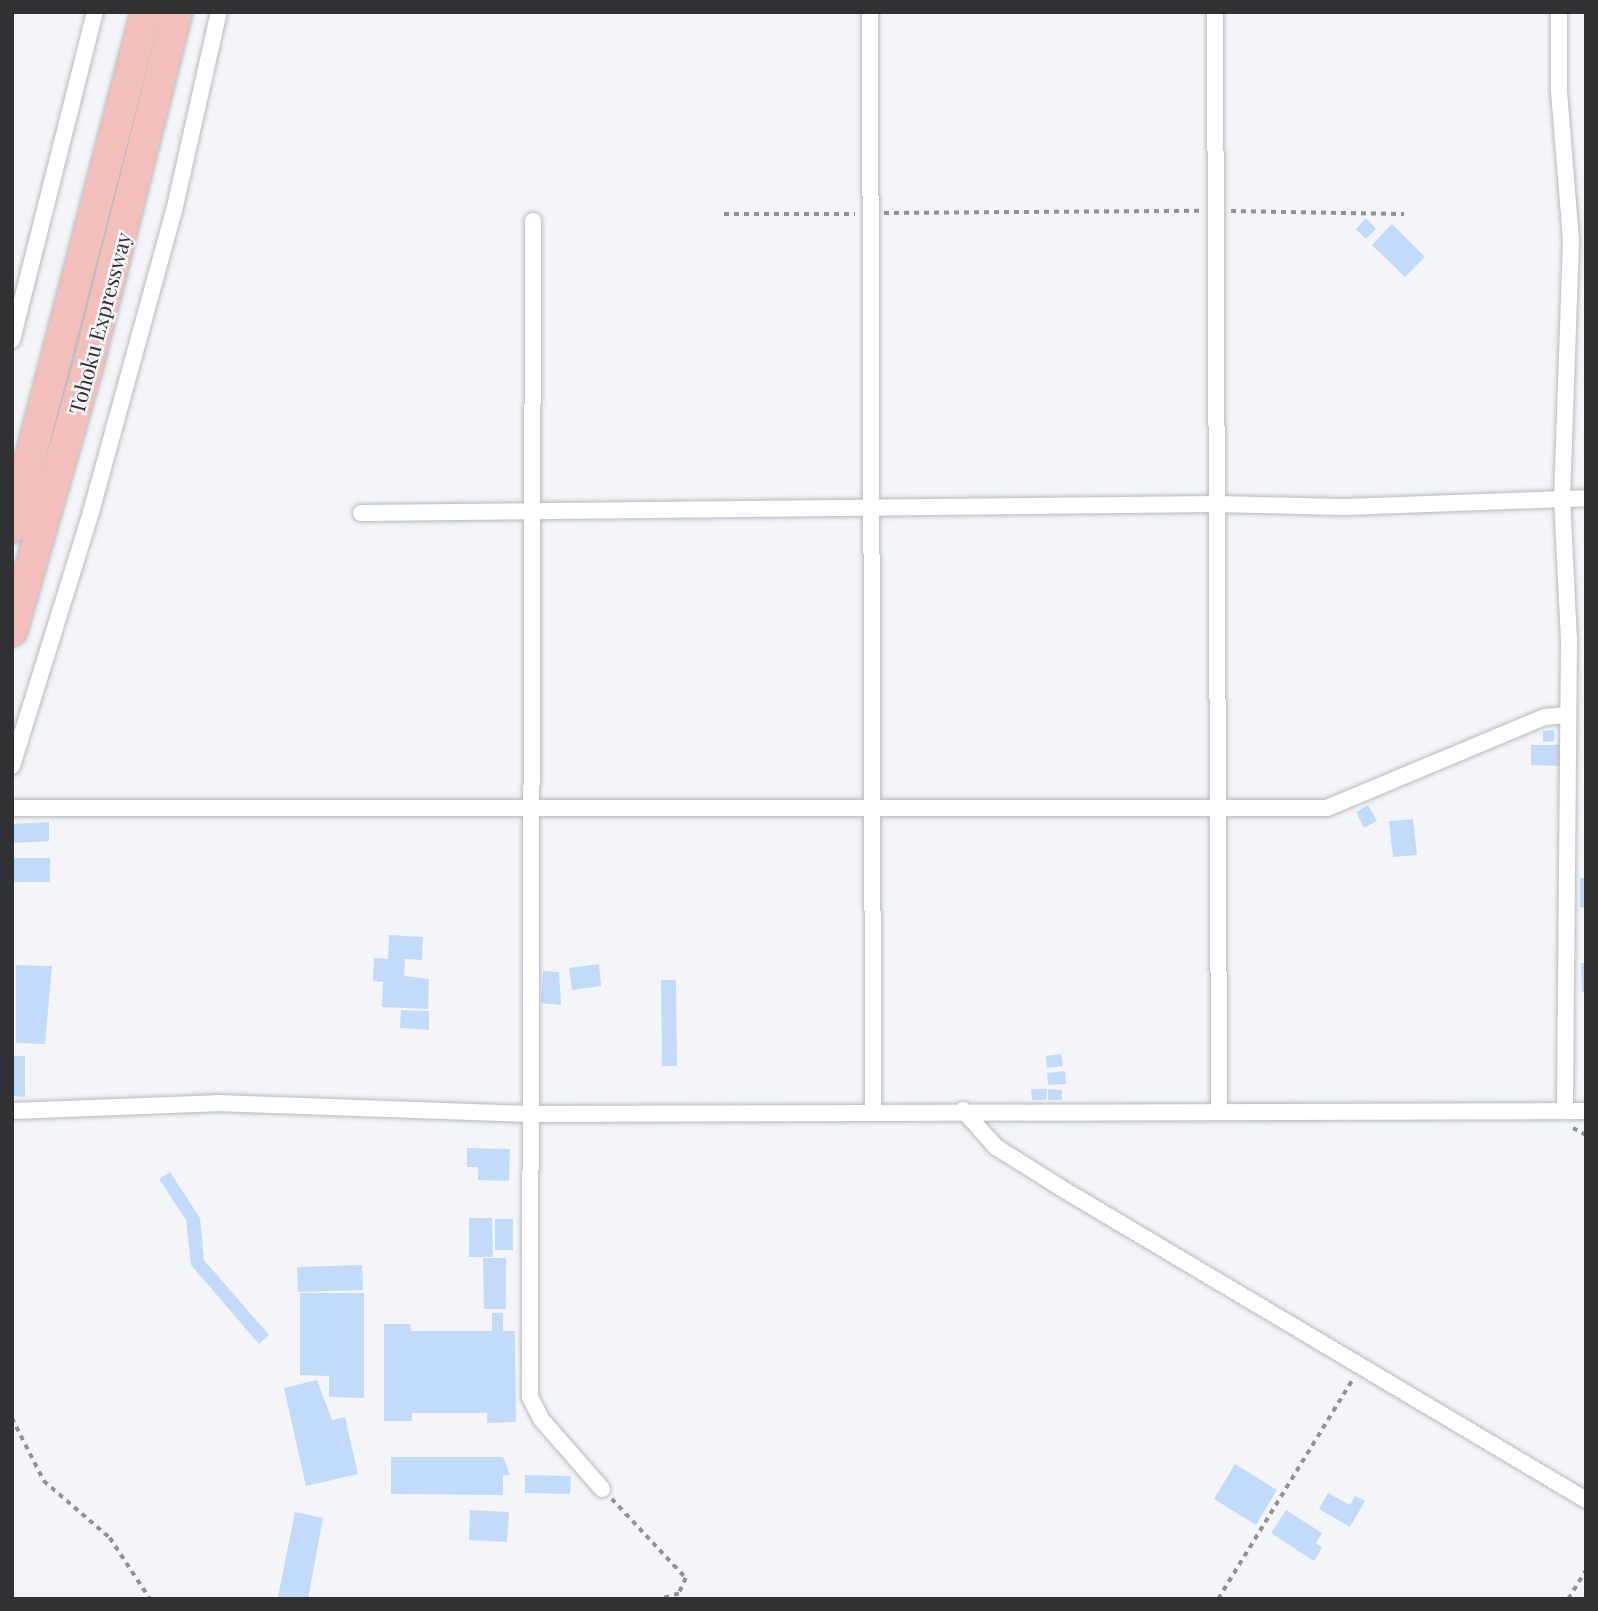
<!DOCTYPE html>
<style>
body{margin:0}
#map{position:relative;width:1598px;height:1611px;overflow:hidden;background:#f3f5f9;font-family:"Playfair Display",serif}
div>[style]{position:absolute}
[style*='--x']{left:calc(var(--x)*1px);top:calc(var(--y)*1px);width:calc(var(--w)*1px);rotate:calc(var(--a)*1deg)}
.building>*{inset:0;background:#c3dbfa}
.path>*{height:3.5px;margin-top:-1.75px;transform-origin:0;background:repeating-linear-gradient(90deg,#919294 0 5px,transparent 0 10px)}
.roads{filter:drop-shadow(0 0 2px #b8babd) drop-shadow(0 0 2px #b8babd)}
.minor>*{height:16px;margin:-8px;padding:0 8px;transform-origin:8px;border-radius:8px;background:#fff}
.motorway>*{height:30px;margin:-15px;padding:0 15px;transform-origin:15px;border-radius:15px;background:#f3bfbb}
span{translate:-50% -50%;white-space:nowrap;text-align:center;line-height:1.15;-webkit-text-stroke:5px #f3f5f9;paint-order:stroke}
.street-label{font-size:21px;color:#303132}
.frame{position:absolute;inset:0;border:14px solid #303132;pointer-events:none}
</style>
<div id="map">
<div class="building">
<i style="clip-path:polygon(1366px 218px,1376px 229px,1366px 239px,1356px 229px)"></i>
<i style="clip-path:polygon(1392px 224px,1425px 257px,1405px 277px,1372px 245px)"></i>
<i style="clip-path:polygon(1554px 730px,1554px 741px,1543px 742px,1543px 731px)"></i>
<i style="clip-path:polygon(1531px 745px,1560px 745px,1560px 766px,1531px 765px)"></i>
<i style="clip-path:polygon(1368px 805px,1377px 821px,1364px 828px,1356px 812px)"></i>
<i style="clip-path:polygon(1413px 819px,1417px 855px,1393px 857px,1389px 821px)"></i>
<i style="clip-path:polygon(49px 822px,49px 841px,12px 843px,12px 824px)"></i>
<i style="clip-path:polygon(12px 858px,50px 858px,50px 882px,12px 882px)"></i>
<i style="clip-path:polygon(1580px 878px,1586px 878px,1586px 908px,1580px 907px)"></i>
<i style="clip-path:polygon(389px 935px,423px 937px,422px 960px,405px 959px,404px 976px,429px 979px,428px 1009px,382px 1007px,383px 982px,373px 981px,374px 958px,388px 959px)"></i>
<i style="clip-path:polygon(1581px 963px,1586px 963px,1586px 992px,1582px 992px)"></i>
<i style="clip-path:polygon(599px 964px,601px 986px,572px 990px,569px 968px)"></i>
<i style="clip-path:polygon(16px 965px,52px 966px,45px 1044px,16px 1043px)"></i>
<i style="clip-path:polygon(543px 971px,559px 972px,561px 1005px,541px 1003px)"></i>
<i style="clip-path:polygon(661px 980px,676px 980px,677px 1066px,662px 1066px)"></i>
<i style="clip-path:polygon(401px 1010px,429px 1011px,429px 1030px,400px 1028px)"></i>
<i style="clip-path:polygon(1061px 1054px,1063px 1066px,1047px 1068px,1046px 1056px)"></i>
<i style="clip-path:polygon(12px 1056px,25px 1056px,25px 1097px,12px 1096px)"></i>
<i style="clip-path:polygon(1065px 1071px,1066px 1084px,1048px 1085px,1047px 1073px)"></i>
<i style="clip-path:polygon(1031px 1089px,1047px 1089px,1046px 1100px,1032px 1100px)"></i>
<i style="clip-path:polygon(1048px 1089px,1062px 1090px,1062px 1100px,1048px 1100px)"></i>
<i style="clip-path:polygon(467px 1148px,510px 1149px,509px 1181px,478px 1180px,478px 1167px,467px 1167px)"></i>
<i style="clip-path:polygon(170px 1172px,200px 1218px,204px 1260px,269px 1335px,259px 1344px,191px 1265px,186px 1220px,159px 1179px)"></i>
<i style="clip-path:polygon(469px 1218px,492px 1218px,493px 1257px,469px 1257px)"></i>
<i style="clip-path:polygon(495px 1219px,513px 1219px,513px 1250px,495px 1250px)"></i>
<i style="clip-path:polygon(483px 1258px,506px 1258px,506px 1309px,484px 1309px)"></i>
<i style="clip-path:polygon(362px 1265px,363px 1290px,298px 1292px,297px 1267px)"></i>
<i style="clip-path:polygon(300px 1293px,364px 1293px,364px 1398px,329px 1397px,329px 1376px,300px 1375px)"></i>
<i style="clip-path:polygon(492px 1313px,503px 1313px,503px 1331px,515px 1331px,516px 1422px,487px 1423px,487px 1413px,412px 1413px,412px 1421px,384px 1421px,384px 1324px,410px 1324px,411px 1331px,492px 1331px)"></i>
<i style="clip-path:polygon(317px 1380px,332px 1420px,345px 1417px,358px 1474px,306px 1486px,284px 1388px)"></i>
<i style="clip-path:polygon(391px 1457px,503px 1457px,510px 1475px,503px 1475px,503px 1495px,391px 1494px)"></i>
<i style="clip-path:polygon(1235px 1464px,1277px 1490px,1256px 1525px,1214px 1499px)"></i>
<i style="clip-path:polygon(525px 1475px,571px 1476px,570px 1494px,525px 1493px)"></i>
<i style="clip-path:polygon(1328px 1493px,1350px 1505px,1355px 1496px,1365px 1501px,1350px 1527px,1319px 1509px)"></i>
<i style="clip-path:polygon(470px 1510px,509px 1512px,507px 1542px,469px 1540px)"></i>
<i style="clip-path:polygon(1286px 1510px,1322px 1533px,1316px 1543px,1322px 1548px,1314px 1561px,1271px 1533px)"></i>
<i style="clip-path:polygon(295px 1512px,323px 1518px,308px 1599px,278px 1597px)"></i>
</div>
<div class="path">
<i style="--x:1231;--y:211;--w:173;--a:1"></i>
<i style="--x:884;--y:213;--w:318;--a:-0.4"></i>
<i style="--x:724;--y:214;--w:131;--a:0"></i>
<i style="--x:1573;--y:1128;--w:15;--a:28"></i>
<i style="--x:12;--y:1418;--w:71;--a:63.1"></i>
<i style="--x:44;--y:1481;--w:87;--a:40.8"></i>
<i style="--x:110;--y:1538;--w:73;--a:56.7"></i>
<i style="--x:612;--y:1499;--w:108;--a:46.9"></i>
<i style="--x:686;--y:1578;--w:17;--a:114"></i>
<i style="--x:679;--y:1594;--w:18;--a:164"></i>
<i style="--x:544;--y:1599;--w:5;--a:0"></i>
<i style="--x:1218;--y:1599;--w:257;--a:-58.5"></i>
<i style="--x:1568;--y:1599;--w:34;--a:-58"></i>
</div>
<div class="roads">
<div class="minor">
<i style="--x:870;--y:12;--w:1097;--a:89.84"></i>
<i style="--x:1215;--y:12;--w:1100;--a:89.79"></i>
<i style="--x:1559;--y:12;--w:79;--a:90"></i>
<i style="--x:1559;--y:91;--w:150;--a:85.4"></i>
<i style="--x:1571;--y:241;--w:256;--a:92"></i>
<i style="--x:1562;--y:497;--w:143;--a:87.2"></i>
<i style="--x:1569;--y:640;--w:471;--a:90.5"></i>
<i style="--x:533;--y:221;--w:1176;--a:90.15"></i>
<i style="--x:530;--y:1397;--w:25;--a:63"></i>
<i style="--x:541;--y:1419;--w:93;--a:48.9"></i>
<i style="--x:12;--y:340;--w:338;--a:-75.8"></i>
<i style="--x:361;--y:513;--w:855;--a:-0.6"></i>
<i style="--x:1216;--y:504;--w:128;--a:1.3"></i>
<i style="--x:1344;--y:507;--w:242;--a:-2.1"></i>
<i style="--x:12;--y:766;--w:266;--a:-72.7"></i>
<i style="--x:91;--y:512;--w:312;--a:-74.6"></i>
<i style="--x:174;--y:211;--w:204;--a:-77.3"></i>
<i style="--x:12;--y:808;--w:1315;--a:0"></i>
<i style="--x:1327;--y:808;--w:236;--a:-22.7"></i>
<i style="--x:1545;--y:717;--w:23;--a:-5"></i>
<i style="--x:963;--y:1110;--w:50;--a:48.3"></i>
<i style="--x:996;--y:1147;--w:77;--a:32.2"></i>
<i style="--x:1061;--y:1188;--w:611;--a:30.72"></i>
<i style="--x:12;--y:1111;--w:204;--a:-2.2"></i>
<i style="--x:216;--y:1103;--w:316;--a:2"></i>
<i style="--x:532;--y:1114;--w:1054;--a:-0.16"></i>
</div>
<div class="motorway">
<i style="--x:12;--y:528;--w:533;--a:-75.44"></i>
<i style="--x:12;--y:631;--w:272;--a:-74"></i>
<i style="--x:87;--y:370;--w:369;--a:-75.9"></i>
</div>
</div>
<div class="street-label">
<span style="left:99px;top:323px;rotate:-75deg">Tohoku Expressway</span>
</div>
<div class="frame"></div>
</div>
